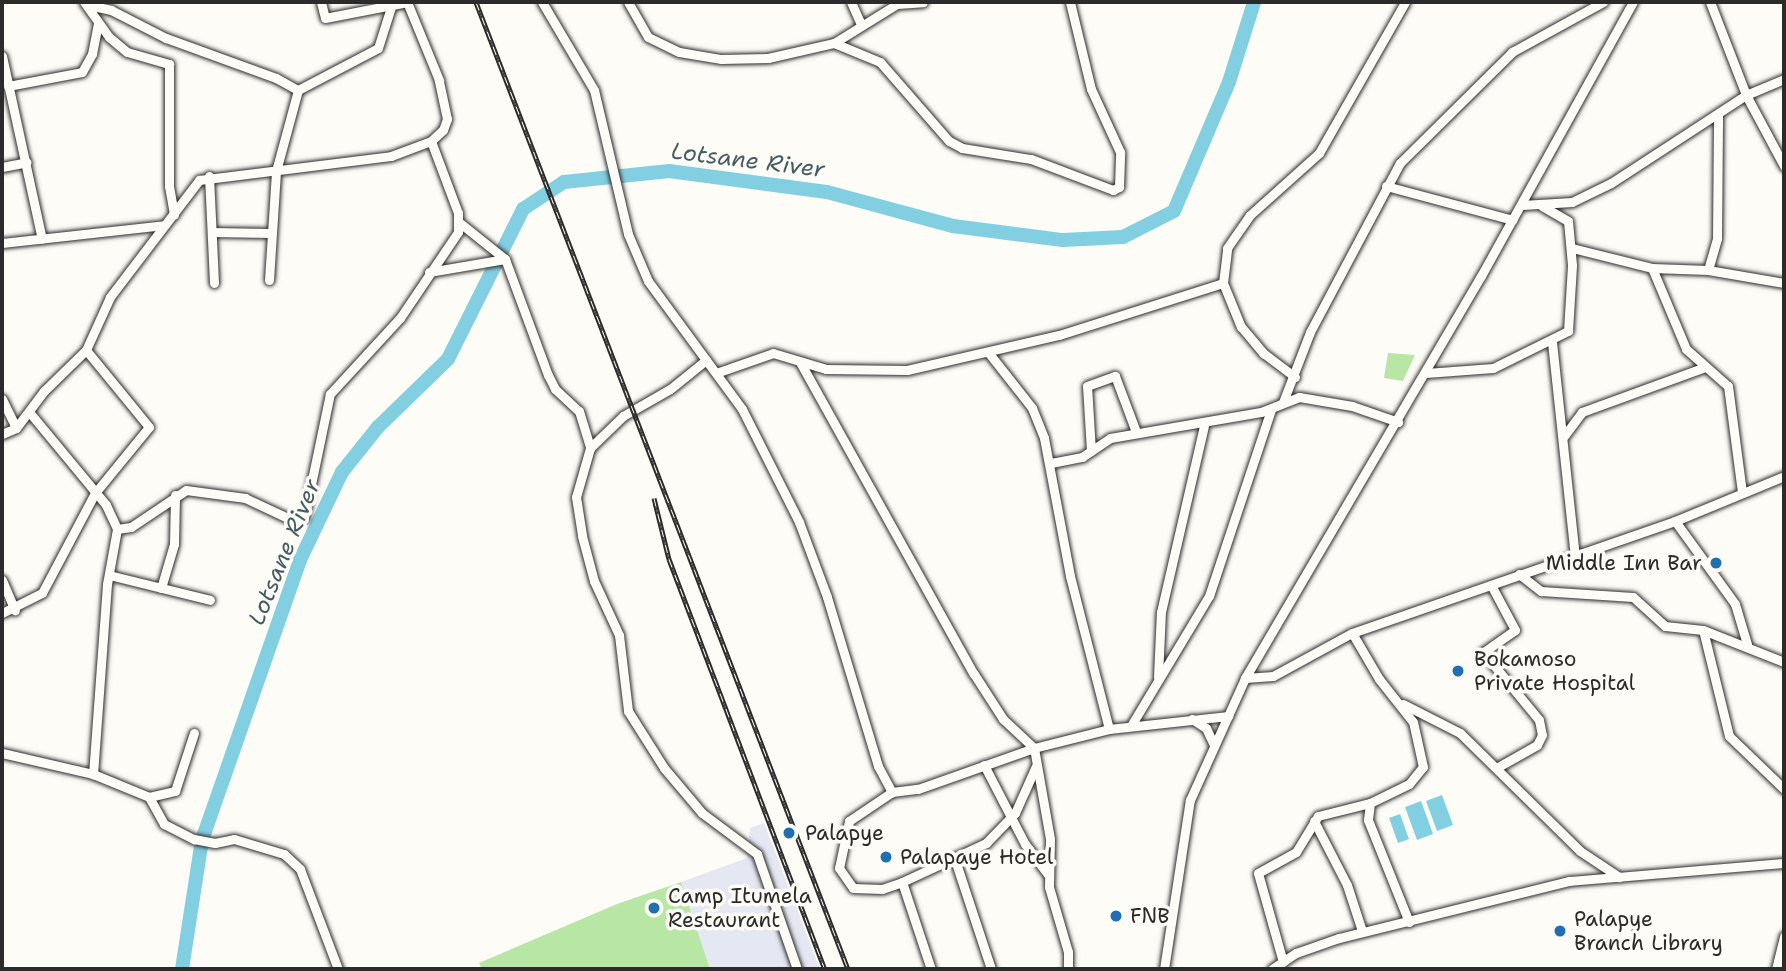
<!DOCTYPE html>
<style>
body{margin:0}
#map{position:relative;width:1786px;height:971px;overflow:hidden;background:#fdfcf7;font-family:"Shantell Sans",sans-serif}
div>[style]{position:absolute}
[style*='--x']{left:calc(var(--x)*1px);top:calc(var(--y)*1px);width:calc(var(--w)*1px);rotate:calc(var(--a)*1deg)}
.built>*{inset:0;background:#e5e8f3}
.green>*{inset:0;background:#b8e6a5}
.water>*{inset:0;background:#83cfe2}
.river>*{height:14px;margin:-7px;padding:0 7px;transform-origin:7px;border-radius:7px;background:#83cfe2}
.roads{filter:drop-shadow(0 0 2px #2b2b2b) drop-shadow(0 0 2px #2b2b2b)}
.minor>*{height:9px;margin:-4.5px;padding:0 4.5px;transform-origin:4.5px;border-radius:4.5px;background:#fdfcf7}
.rail>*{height:5px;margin-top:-2.5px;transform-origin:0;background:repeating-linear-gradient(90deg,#fdfcf7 0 8px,#2b2b2b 0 16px);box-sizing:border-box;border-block:2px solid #2b2b2b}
.dots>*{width:19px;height:19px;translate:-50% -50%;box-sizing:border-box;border:4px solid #fdfcf7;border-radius:50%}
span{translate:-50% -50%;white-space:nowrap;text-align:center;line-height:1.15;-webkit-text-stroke:7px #fdfcf7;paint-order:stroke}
.poi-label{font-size:21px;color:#2b2b2b}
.right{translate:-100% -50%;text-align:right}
.left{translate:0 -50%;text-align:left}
.water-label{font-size:23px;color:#455c62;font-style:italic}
.frame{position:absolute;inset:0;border:4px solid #2b2b2b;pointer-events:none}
</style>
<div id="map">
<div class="built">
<i style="clip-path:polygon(764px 823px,820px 969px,710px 969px,681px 882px,747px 858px,750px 828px)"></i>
</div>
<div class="green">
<i style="clip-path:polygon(1388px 353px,1415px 355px,1403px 381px,1384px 378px)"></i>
<i style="clip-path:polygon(681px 882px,710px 969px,482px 969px,479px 963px,617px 904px)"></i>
</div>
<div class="water">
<i style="clip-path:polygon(1442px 795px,1453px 825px,1437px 831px,1426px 801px)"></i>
<i style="clip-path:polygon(1421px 801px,1433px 834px,1417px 840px,1405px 807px)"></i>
<i style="clip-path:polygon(1400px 814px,1409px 839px,1398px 843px,1389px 818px)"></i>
</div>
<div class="river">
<i style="--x:182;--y:969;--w:131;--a:-81.2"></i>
<i style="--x:202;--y:840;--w:297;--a:-70.7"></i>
<i style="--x:300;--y:560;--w:98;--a:-64.5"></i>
<i style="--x:342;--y:472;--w:58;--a:-51.3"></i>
<i style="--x:378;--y:427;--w:98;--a:-44.2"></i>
<i style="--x:448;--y:359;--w:168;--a:-63.4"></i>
<i style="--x:523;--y:209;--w:49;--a:-33.4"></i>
<i style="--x:564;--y:182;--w:106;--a:-6"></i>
<i style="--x:669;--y:171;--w:159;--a:7.6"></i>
<i style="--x:827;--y:192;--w:131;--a:15.1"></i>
<i style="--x:953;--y:226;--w:111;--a:7.3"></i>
<i style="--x:1063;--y:240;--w:60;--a:-2.9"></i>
<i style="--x:1123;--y:237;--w:57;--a:-27"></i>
<i style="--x:1174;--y:211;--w:140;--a:-66.9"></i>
<i style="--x:1229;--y:82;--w:84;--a:-72.6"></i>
</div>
<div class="roads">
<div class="minor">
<i style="--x:84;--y:2;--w:43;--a:54.5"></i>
<i style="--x:109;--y:37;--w:23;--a:40"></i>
<i style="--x:127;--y:52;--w:44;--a:15.9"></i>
<i style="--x:169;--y:64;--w:122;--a:90"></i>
<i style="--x:169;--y:186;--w:29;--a:80"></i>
<i style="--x:321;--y:2;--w:16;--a:76"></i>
<i style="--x:325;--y:18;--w:84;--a:-11"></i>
<i style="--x:542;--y:2;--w:102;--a:59.4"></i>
<i style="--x:594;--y:90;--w:148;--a:76.7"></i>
<i style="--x:628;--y:234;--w:51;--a:66.9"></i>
<i style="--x:648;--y:281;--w:159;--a:53.7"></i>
<i style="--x:742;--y:409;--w:127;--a:63.2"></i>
<i style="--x:799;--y:522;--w:80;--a:69.5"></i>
<i style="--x:827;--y:597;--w:177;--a:73.2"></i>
<i style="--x:878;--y:766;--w:30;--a:62"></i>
<i style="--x:892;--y:792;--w:26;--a:-7"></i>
<i style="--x:918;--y:789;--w:123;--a:-19.5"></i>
<i style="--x:1034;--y:748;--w:77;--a:-14.2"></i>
<i style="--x:1109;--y:729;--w:120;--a:-6.2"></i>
<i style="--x:628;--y:2;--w:40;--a:60.3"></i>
<i style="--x:648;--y:37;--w:34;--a:26"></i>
<i style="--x:679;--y:52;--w:43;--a:9.5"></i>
<i style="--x:721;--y:59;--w:47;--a:-1.2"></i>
<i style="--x:768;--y:58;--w:68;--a:-12.8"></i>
<i style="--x:834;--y:43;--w:74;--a:-31.8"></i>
<i style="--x:897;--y:4;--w:26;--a:-4"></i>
<i style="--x:851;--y:2;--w:24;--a:66"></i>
<i style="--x:1710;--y:2;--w:100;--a:68.8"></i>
<i style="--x:1746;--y:95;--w:81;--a:61.8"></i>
<i style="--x:88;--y:5;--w:24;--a:12"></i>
<i style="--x:111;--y:10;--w:62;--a:27"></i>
<i style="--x:166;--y:38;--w:117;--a:20"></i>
<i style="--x:276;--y:78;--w:25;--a:29"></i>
<i style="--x:834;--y:43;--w:50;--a:22.4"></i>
<i style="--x:880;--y:62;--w:105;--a:48.9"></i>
<i style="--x:949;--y:141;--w:15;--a:28"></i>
<i style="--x:962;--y:148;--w:70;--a:9.1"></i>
<i style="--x:1031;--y:159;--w:88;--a:20.7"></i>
<i style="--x:1113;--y:190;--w:7;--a:-27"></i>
<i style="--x:1119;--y:187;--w:35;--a:-88"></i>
<i style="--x:1120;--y:152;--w:69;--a:-114.7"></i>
<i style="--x:1091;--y:89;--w:89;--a:-103.6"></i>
<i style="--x:2;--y:56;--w:187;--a:77.7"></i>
<i style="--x:8;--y:86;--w:75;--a:-10.7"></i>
<i style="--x:82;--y:72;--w:21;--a:-61"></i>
<i style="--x:92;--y:54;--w:31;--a:-79"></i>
<i style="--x:2;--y:167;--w:25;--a:-11"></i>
<i style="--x:209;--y:176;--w:107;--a:87.3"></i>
<i style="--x:1386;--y:186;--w:131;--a:15"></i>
<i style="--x:1522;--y:205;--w:50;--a:-3.4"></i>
<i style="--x:1572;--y:202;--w:43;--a:-26"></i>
<i style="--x:1611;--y:183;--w:161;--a:-33.1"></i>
<i style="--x:1746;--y:95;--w:41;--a:-22.8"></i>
<i style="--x:460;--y:223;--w:58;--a:38.7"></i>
<i style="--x:505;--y:259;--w:124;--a:69.7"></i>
<i style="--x:548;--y:375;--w:16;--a:63"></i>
<i style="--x:555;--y:389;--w:33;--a:43"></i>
<i style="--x:579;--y:411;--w:39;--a:73"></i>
<i style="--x:212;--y:232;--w:58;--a:1"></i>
<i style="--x:2;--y:243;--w:163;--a:-6.3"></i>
<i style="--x:1572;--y:248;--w:82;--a:14"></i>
<i style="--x:1652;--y:268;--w:56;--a:2"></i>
<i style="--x:1708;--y:270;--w:77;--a:9.7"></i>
<i style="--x:1652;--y:268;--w:88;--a:67.2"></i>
<i style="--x:1686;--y:349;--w:56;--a:41.4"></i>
<i style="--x:1728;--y:386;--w:108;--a:82.5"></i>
<i style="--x:1708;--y:270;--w:33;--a:-74"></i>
<i style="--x:1717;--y:238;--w:121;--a:-89.5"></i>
<i style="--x:429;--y:272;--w:77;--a:-9.7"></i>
<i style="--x:269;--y:280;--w:109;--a:-86.3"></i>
<i style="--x:276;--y:171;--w:84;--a:-74.8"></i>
<i style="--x:298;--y:90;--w:90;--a:-27.7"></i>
<i style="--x:378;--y:48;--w:43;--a:-72.4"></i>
<i style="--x:1552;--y:342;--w:215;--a:83.9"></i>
<i style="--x:988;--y:352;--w:71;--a:51.8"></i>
<i style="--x:1032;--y:408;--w:32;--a:68"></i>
<i style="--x:1044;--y:438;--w:140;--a:79.3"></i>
<i style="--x:1070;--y:576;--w:158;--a:75.7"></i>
<i style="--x:706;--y:360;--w:46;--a:141.1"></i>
<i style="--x:670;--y:389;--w:54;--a:150.1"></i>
<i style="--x:623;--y:416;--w:46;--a:135.9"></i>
<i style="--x:590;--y:448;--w:51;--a:105.9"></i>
<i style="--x:576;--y:497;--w:39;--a:81"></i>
<i style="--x:582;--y:536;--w:47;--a:75.1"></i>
<i style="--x:594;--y:581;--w:60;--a:65.2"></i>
<i style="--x:619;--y:635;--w:77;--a:83.2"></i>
<i style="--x:628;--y:711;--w:67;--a:57.7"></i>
<i style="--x:664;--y:768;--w:59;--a:49.8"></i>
<i style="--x:702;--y:813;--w:69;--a:36.7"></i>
<i style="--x:757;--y:854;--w:122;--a:70.8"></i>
<i style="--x:800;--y:362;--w:357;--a:60.9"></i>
<i style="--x:974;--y:674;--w:54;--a:57.2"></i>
<i style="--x:1003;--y:719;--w:42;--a:43.1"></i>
<i style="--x:1034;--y:748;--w:92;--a:80"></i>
<i style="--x:1050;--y:839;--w:48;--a:91.2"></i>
<i style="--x:1049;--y:887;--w:68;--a:73.7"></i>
<i style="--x:1068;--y:952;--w:17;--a:90"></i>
<i style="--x:716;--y:373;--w:60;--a:-19.3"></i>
<i style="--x:773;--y:353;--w:55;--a:16.8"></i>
<i style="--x:826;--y:369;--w:81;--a:0.7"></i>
<i style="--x:907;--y:370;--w:156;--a:-13"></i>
<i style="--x:1059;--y:335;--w:172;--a:-17.6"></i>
<i style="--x:1426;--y:373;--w:67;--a:-4.3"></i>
<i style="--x:1493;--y:368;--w:84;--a:-26.3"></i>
<i style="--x:1568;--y:331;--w:66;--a:-86.5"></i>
<i style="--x:1572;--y:265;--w:44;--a:-95.2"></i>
<i style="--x:1568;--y:221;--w:30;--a:-150"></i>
<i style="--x:1295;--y:377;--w:39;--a:-143"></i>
<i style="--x:1264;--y:354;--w:35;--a:-130"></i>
<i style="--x:1241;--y:327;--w:48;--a:-112.2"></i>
<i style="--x:1223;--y:283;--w:35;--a:-83"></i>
<i style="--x:1227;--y:248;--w:40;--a:-55.1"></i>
<i style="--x:1250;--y:215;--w:93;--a:-41.9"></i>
<i style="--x:1319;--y:153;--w:174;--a:-60.3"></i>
<i style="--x:2;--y:399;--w:32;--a:64"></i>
<i style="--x:1283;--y:402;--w:75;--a:-68.9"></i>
<i style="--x:1310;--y:332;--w:191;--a:-62"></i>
<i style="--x:1400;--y:163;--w:158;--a:-44.7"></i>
<i style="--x:1512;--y:52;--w:104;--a:-28.8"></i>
<i style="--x:30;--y:413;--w:119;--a:50.4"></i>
<i style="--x:106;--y:505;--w:26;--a:65"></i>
<i style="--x:117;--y:529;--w:56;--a:100.3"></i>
<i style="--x:107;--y:584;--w:191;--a:94.2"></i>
<i style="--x:93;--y:774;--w:61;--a:22.3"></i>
<i style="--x:149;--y:797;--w:31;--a:61"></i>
<i style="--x:164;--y:824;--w:34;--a:27"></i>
<i style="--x:194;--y:839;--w:21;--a:11"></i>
<i style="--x:215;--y:843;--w:19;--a:-12"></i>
<i style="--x:234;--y:839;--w:52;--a:16.7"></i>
<i style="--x:284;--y:854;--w:22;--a:43"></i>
<i style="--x:300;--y:869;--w:107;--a:69.2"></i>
<i style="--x:2;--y:434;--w:15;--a:-23"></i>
<i style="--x:16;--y:428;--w:46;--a:-52.9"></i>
<i style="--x:44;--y:391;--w:59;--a:-44.3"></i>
<i style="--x:86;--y:350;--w:58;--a:-65.6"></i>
<i style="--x:110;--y:297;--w:147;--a:-52.7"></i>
<i style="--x:199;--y:180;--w:193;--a:-7.1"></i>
<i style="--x:391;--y:156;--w:43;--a:-20.6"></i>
<i style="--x:431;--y:141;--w:16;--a:-43"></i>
<i style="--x:443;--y:130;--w:12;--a:-70"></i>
<i style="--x:447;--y:119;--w:40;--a:-102"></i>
<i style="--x:439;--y:80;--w:84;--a:-112.3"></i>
<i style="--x:1564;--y:436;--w:30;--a:-53"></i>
<i style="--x:1582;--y:412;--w:131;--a:-20.1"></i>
<i style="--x:1091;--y:451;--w:65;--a:-93.5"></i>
<i style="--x:1087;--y:386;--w:30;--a:-20"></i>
<i style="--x:1115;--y:376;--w:60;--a:69.4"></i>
<i style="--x:1051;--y:463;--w:32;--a:-11"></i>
<i style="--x:1082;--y:457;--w:34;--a:-34"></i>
<i style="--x:1110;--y:438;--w:153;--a:-9.8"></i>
<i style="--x:1261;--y:412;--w:41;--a:-21.5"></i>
<i style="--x:1299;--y:397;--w:54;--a:9.6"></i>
<i style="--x:1352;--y:406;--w:49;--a:19.2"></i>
<i style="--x:1675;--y:521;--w:102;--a:54.1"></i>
<i style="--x:1735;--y:604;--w:42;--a:73.3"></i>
<i style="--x:117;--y:529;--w:14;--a:-8"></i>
<i style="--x:131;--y:527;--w:66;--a:-33.9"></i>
<i style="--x:186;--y:490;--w:60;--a:7.7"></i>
<i style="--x:245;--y:498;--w:54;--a:25.1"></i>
<i style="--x:294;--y:521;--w:10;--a:-17"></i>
<i style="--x:304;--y:518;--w:127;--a:-78.2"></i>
<i style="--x:330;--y:394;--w:103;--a:-47.4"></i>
<i style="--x:400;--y:318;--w:104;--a:-56"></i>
<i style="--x:458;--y:232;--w:19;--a:-90"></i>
<i style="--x:458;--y:213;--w:77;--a:-110.6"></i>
<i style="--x:1519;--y:574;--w:28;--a:38"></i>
<i style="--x:1541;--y:591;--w:92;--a:3.7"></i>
<i style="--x:1633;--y:597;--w:43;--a:42.2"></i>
<i style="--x:1665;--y:626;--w:38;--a:6"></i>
<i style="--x:1703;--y:630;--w:87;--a:21.6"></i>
<i style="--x:109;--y:575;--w:104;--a:13.9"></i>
<i style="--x:2;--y:580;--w:33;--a:67"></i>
<i style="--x:1491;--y:585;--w:51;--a:61.9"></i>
<i style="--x:1515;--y:630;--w:39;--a:145"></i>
<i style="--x:1483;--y:652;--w:88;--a:50.5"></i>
<i style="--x:1539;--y:720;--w:15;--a:79"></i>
<i style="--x:1542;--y:735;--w:11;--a:117"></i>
<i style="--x:1537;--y:745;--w:45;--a:150.6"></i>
<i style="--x:161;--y:588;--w:46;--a:-73.5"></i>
<i style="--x:174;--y:544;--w:49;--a:-88.8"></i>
<i style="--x:2;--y:613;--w:45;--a:-26.6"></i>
<i style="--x:42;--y:593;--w:113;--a:-62.1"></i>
<i style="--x:95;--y:493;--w:85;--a:-50.7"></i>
<i style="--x:149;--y:427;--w:99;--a:-129.3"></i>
<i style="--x:1703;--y:630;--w:109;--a:76.2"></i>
<i style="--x:1729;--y:736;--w:76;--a:43.9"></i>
<i style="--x:1158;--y:677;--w:65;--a:-87.4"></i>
<i style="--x:1161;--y:612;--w:195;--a:-77"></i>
<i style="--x:1245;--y:678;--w:28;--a:-4"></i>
<i style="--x:1273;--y:676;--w:90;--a:-28.6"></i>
<i style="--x:1352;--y:633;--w:342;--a:-19.1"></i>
<i style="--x:1675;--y:521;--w:118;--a:-22.4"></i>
<i style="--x:1403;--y:704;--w:64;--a:27"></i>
<i style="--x:1460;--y:733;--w:168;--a:44.5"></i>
<i style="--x:1580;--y:851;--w:47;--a:33.7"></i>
<i style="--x:1192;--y:719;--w:17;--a:33"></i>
<i style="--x:1206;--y:728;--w:19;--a:65"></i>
<i style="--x:1132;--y:724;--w:149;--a:-59"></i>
<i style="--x:1209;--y:596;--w:196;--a:-71.6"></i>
<i style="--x:2;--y:753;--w:93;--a:13"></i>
<i style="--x:984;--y:765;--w:89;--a:62.6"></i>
<i style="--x:1025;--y:844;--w:38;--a:53"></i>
<i style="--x:892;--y:792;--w:52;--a:146"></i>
<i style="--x:849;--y:821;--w:48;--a:102"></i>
<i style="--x:839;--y:868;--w:24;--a:55"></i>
<i style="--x:853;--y:888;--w:29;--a:2"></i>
<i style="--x:882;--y:889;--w:21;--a:-19"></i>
<i style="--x:902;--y:882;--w:93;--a:-24.9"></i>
<i style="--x:986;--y:843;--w:42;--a:-46"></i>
<i style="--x:1015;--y:813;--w:51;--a:-65.9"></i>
<i style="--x:149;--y:797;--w:27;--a:-13"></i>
<i style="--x:175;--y:791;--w:61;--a:-71.9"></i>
<i style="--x:1370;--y:803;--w:17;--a:97"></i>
<i style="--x:1368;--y:820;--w:110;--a:68.1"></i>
<i style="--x:1314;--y:821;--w:72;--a:62.7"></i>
<i style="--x:1347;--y:885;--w:48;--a:71.9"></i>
<i style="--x:955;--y:860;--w:115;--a:71.7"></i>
<i style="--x:902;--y:882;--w:92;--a:71.6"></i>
<i style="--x:1283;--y:962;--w:92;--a:-105.7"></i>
<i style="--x:1258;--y:873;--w:43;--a:-28.9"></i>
<i style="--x:1296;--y:852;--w:42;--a:-58.6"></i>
<i style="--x:1318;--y:816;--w:54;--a:-14"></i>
<i style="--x:1370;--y:803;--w:43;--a:-26"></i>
<i style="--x:1409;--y:784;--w:22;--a:-51"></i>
<i style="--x:1423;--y:767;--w:46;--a:-102.5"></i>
<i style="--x:1413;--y:722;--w:55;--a:-128.3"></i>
<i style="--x:1379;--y:679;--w:53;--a:-120.4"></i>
<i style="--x:1164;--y:969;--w:171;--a:-81.3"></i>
<i style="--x:1190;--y:800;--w:134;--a:-65.7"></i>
<i style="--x:1245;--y:678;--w:466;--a:-59.6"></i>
<i style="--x:1481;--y:276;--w:313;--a:-61"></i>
<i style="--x:1272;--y:969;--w:29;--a:-34"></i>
<i style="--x:1296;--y:953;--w:46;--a:-19.2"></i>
<i style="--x:1339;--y:938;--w:237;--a:-13.9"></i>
<i style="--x:1569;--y:881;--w:216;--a:-4.8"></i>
<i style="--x:1776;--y:969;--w:34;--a:-76"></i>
</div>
</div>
<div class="rail">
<i style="--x:476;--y:2;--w:1036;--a:68.96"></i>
<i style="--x:654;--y:498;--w:63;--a:76.2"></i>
<i style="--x:669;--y:559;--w:439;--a:69.2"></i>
</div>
<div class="dots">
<i style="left:1716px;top:563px;background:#1f6fb2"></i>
<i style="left:1458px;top:671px;background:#1f6fb2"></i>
<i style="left:789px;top:833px;background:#1f6fb2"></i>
<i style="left:886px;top:857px;background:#1f6fb2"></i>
<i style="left:654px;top:908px;background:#1f6fb2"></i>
<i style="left:1116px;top:916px;background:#1f6fb2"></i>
<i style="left:1560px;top:931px;background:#1f6fb2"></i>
</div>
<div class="poi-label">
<span class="right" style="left:1702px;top:563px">Middle Inn Bar</span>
<span class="left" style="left:1474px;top:671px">Bokamoso<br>Private Hospital</span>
<span class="left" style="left:805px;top:833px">Palapye</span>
<span class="left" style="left:900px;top:857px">Palapaye Hotel</span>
<span class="left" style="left:668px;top:908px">Camp Itumela<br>Restaurant</span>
<span class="left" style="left:1130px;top:916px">FNB</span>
<span class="left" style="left:1574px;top:931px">Palapye<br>Branch Library</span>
</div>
<div class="water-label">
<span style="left:748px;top:160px;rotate:7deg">Lotsane River</span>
<span style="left:284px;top:552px;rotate:-68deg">Lotsane River</span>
</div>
<div class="frame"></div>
</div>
